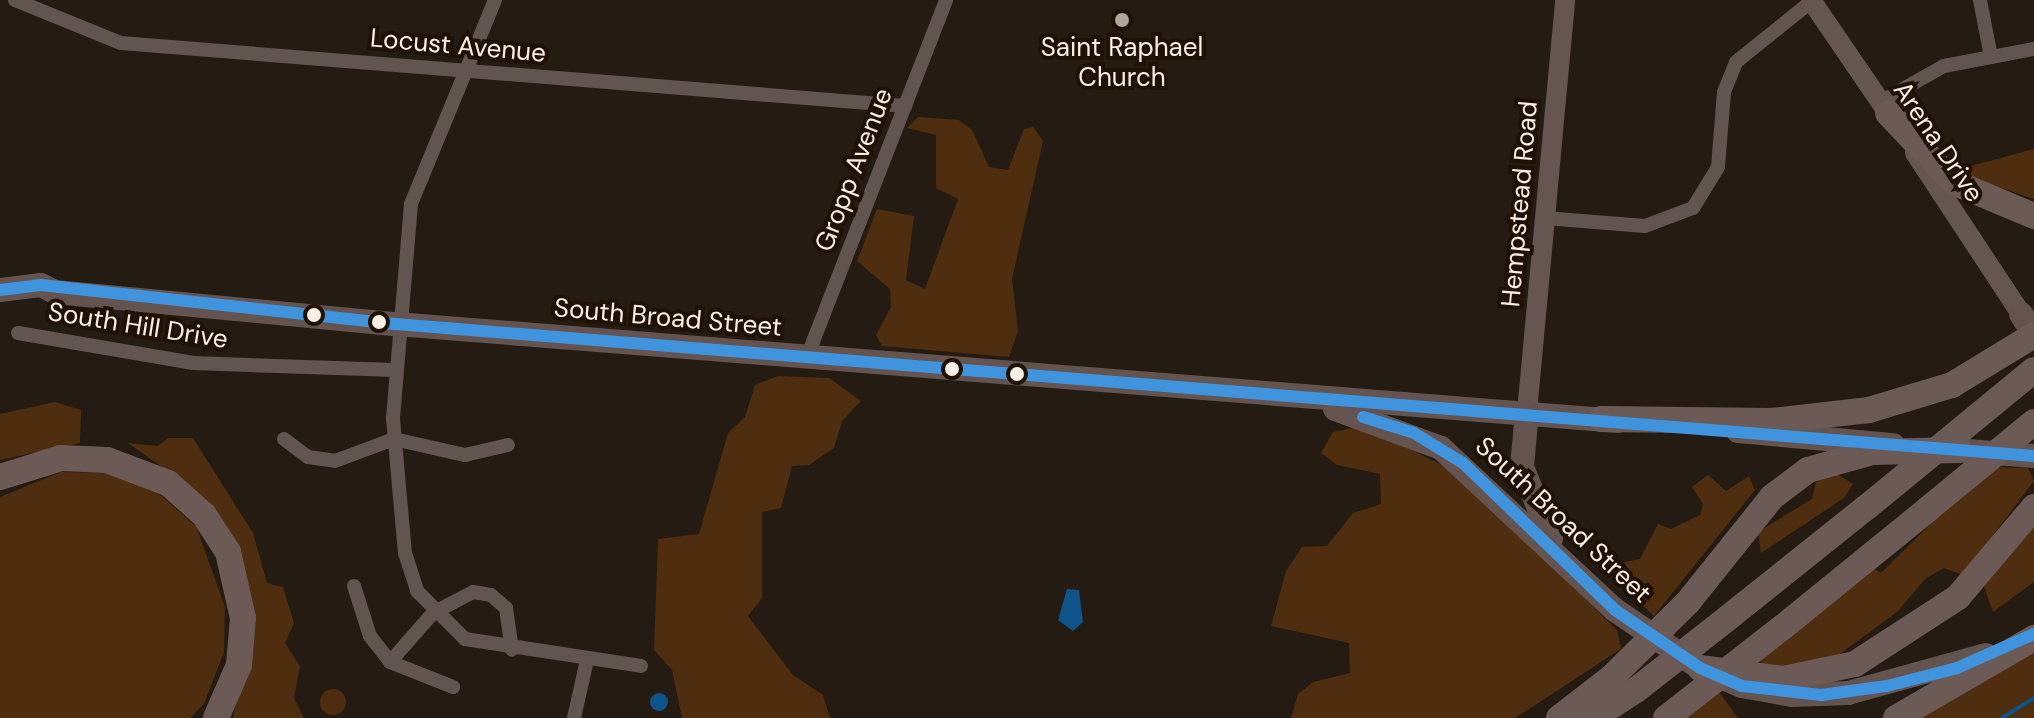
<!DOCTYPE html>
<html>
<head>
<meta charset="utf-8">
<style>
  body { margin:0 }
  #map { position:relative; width:2034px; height:718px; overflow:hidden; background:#241b13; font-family:"DM Sans",sans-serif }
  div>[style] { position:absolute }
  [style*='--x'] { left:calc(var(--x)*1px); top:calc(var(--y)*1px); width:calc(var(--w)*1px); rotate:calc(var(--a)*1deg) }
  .green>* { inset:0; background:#4e2e0f }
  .round { border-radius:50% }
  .water>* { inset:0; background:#0e5389 }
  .stream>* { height:4px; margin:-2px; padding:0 2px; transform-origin:2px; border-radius:2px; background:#0e5389 }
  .street>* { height:14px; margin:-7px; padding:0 7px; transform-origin:7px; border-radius:7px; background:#615451 }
  .secondary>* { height:20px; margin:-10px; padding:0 10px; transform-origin:10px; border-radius:10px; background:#655652 }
  .primary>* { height:24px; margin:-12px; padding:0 12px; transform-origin:12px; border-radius:12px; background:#64534e }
  .highway>* { height:26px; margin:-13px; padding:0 13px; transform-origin:13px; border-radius:13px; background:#6b5a55 }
  .highway-bridge>* { height:26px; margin:-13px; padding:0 13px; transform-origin:13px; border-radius:13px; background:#6b5a55 }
  .bus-1>* { height:12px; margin:-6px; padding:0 6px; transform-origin:6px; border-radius:6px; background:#4094de }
  .dots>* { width:22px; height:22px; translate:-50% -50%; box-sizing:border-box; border:4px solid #201105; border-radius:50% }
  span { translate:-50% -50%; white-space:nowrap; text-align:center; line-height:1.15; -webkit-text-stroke:8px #201105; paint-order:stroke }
  .street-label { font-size:26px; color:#faefe6 }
  .poi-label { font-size:26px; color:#faefe6 }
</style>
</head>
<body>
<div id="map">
  <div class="green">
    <i style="clip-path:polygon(918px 117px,959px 120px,972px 130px,989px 167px,1008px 170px,1024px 129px,1033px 127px,1043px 141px,1012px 279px,1018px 331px,1009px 357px,882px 346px,876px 335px,891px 307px,890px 289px,857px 261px,877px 209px,914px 216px,906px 280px,925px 289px,958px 199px,936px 188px,936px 135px,907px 128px)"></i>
    <i style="clip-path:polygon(2034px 149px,2034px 199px,1952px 171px)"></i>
    <i style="clip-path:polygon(778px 376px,829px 378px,861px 401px,842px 421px,834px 448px,809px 465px,792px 466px,781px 508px,762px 512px,762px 598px,748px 616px,793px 675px,823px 695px,830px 718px,682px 718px,672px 670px,654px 650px,658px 539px,699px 534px,728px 433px,745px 417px,755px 385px)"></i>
    <i style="clip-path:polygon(55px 402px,81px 410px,80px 443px,0 460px,0 414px)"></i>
    <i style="clip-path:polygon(1363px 426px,1454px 471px,1617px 630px,1621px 649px,1515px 718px,1291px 718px,1298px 694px,1313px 682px,1350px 673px,1349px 643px,1271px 626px,1286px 571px,1302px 547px,1327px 546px,1353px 513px,1381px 504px,1380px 474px,1337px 465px,1321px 453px,1333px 432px)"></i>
    <i style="clip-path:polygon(168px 438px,193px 438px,253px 533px,267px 583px,283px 587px,294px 623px,285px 643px,300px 666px,294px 698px,304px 718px,233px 718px,254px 617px,185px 483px,128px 443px,158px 446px)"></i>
    <i style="clip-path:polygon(1988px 467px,2028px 468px,2034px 481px,1963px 575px,1944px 568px,1925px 579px,1897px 612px,1837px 656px,1801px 670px,1758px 668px,1767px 649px,1873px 568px,1881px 573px)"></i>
    <i style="clip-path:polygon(1831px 470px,1853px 484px,1844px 498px,1761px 553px,1758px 532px,1812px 499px,1816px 482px)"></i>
    <i style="clip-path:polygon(61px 472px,106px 473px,157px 492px,196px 526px,225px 607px,224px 652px,204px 704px,190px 718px,0 718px,0 497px)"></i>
    <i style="clip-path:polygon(1708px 475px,1726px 491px,1749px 476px,1755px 490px,1654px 616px,1638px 601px,1624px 562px,1640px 559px,1658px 524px,1671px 529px,1700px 515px,1703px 504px,1692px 487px)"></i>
    <i style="clip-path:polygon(2034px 516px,2034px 582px,1993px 612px,1983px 584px)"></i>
    <i style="clip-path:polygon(2034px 647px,2034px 718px,1917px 718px)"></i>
    <i style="clip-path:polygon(1716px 688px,1738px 718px,1681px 718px)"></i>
    <i class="round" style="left:320px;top:689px;width:26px;height:26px"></i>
  </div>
  <div class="water">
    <i style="clip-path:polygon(1067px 589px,1079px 590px,1083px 622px,1073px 631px,1058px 620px)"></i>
    <i class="round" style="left:650px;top:693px;width:18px;height:18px"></i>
  </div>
  <div class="stream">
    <i style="--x:2002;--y:718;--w:38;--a:-32"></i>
  </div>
  <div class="street">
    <i style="--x:15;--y:0;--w:114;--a:22.1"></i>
    <i style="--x:121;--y:43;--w:787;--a:4.59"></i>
    <i style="--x:495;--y:0;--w:221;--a:112.4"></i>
    <i style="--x:411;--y:204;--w:216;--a:94.8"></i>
    <i style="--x:393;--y:419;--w:135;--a:84.9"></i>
    <i style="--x:405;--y:553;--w:40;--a:72"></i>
    <i style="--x:417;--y:591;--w:68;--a:45"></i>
    <i style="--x:465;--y:639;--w:178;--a:8.7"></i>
    <i style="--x:1980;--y:0;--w:58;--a:79.1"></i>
    <i style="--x:1880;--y:102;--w:73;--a:-29.4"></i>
    <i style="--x:1944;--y:66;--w:92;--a:-10.7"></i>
    <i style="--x:1545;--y:218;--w:100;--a:4.6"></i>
    <i style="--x:1645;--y:226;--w:51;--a:-20.6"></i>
    <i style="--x:1693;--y:208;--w:48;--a:-58.6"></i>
    <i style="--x:1718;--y:167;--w:75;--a:-85.4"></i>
    <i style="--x:1724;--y:92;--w:32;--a:-68"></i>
    <i style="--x:1736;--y:62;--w:97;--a:-38.8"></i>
    <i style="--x:18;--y:333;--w:178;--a:9.7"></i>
    <i style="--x:193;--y:363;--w:202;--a:2"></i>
    <i style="--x:807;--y:357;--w:383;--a:-68.7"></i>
    <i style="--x:284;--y:439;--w:30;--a:37"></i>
    <i style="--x:308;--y:457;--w:27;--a:8"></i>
    <i style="--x:335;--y:461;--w:63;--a:-20.4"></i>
    <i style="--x:394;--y:439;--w:73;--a:12.7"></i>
    <i style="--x:465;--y:455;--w:44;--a:-13.1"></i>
    <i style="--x:354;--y:586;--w:52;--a:72.3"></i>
    <i style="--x:370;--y:636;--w:33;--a:52"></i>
    <i style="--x:390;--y:662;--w:68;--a:21.6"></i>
    <i style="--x:390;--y:662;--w:65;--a:-48.7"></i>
    <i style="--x:433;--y:613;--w:45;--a:-27.7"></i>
    <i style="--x:473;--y:592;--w:18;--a:9"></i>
    <i style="--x:491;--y:595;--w:20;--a:41"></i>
    <i style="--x:506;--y:608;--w:42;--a:81.9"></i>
    <i style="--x:574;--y:718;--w:59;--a:-77.4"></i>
  </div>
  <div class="secondary">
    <i style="--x:1811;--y:0;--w:149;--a:55.7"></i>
    <i style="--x:1915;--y:153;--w:193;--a:56.6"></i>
    <i style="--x:1527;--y:412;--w:414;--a:-84.7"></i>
  </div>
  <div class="primary">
    <i style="--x:0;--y:290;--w:41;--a:-7"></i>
    <i style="--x:41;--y:285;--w:16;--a:27"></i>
    <i style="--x:55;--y:292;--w:342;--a:5.4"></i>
    <i style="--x:396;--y:324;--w:1226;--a:4.54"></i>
    <i style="--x:2021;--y:314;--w:24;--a:57"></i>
    <i style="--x:1335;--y:409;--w:113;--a:20.2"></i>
    <i style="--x:1441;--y:448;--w:238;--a:43"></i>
    <i style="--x:1615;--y:610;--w:103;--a:34.3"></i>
    <i style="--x:1700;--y:668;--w:46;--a:23.2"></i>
    <i style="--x:1742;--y:686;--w:51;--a:10.2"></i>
    <i style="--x:1792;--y:695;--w:56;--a:-2"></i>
    <i style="--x:1848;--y:693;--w:143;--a:-15.4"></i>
    <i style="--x:1527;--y:412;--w:55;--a:95.2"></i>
    <i style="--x:1522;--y:467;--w:77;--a:67.8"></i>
    <i style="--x:1738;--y:431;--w:156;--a:5.2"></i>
    <i style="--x:1941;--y:449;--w:93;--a:4.3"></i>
  </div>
  <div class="highway">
    <i style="--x:1888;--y:113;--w:95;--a:46.7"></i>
    <i style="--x:1953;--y:182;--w:88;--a:22.8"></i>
    <i style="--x:1601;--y:419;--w:170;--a:0.7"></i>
    <i style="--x:1771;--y:421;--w:99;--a:-6.4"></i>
    <i style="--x:1869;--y:410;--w:87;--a:-16.8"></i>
    <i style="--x:1952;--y:385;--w:96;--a:-31.4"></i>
    <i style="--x:0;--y:477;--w:64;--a:-17.3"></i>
    <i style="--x:61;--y:458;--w:46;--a:2.5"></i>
    <i style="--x:107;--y:460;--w:65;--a:20.7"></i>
    <i style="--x:168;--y:483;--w:48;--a:41.6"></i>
    <i style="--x:204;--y:515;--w:44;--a:57"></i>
    <i style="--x:228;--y:552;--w:68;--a:77.2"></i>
    <i style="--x:243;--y:618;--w:47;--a:94.9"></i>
    <i style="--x:239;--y:665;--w:58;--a:113.5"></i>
    <i style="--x:1688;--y:602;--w:134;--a:-51.3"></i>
    <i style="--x:1772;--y:497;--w:45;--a:-36.9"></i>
    <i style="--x:1808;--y:470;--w:66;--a:-15.7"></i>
    <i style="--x:1872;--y:452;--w:87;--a:-1.3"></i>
    <i style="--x:1729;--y:617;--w:176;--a:-38.6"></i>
    <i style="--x:1783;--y:627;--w:187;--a:-39.1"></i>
    <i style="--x:1700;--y:668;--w:84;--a:7.5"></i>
    <i style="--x:1783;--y:679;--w:74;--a:-11.8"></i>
    <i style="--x:1855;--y:664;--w:123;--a:-33"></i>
    <i style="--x:1958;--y:597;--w:118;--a:-49.8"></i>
    <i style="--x:1559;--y:718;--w:67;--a:-37.7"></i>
    <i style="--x:1593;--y:718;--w:51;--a:-33.1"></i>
    <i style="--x:1896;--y:718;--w:160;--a:-30.1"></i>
  </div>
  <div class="highway-bridge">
    <i style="--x:1867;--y:507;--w:216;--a:-39.4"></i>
    <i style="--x:1928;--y:509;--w:137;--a:-39.4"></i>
    <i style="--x:1612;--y:677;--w:107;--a:-44.6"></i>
    <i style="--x:1636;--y:690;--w:118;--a:-38.1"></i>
    <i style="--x:1666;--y:718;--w:148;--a:-37.9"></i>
  </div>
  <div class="bus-1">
    <i style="--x:0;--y:290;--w:41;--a:-7"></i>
    <i style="--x:41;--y:285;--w:357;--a:6.3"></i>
    <i style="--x:396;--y:324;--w:1643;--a:4.61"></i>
    <i style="--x:1363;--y:417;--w:53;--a:17.4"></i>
    <i style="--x:1414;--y:433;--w:57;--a:31.5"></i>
    <i style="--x:1463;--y:463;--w:211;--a:44"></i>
    <i style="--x:1615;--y:610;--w:103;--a:34.3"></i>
    <i style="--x:1700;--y:668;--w:46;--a:23.2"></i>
    <i style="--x:1742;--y:686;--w:80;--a:6.5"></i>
    <i style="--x:1821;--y:695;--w:67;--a:-7.8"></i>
    <i style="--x:1887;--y:686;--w:72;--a:-14.4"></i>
    <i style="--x:1957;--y:668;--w:84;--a:-23.8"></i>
  </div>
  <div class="dots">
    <i style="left:1122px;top:20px;background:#afa59c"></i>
    <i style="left:314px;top:315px;background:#faefe6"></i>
    <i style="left:379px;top:322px;background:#faefe6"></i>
    <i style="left:952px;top:369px;background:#faefe6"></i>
    <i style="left:1017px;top:374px;background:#faefe6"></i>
  </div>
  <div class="street-label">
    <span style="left:458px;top:46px;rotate:5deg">Locust Avenue</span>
    <span style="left:1938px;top:142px;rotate:56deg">Arena Drive</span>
    <span style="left:854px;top:170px;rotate:-69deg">Gropp Avenue</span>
    <span style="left:1520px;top:204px;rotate:-85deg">Hempstead Road</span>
    <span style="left:668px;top:318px;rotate:5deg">South Broad Street</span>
    <span style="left:138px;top:326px;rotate:9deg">South Hill Drive</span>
    <span style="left:1563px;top:520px;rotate:43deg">South Broad Street</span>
  </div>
  <div class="poi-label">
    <span style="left:1122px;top:63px">Saint Raphael<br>Church</span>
  </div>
</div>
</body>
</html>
